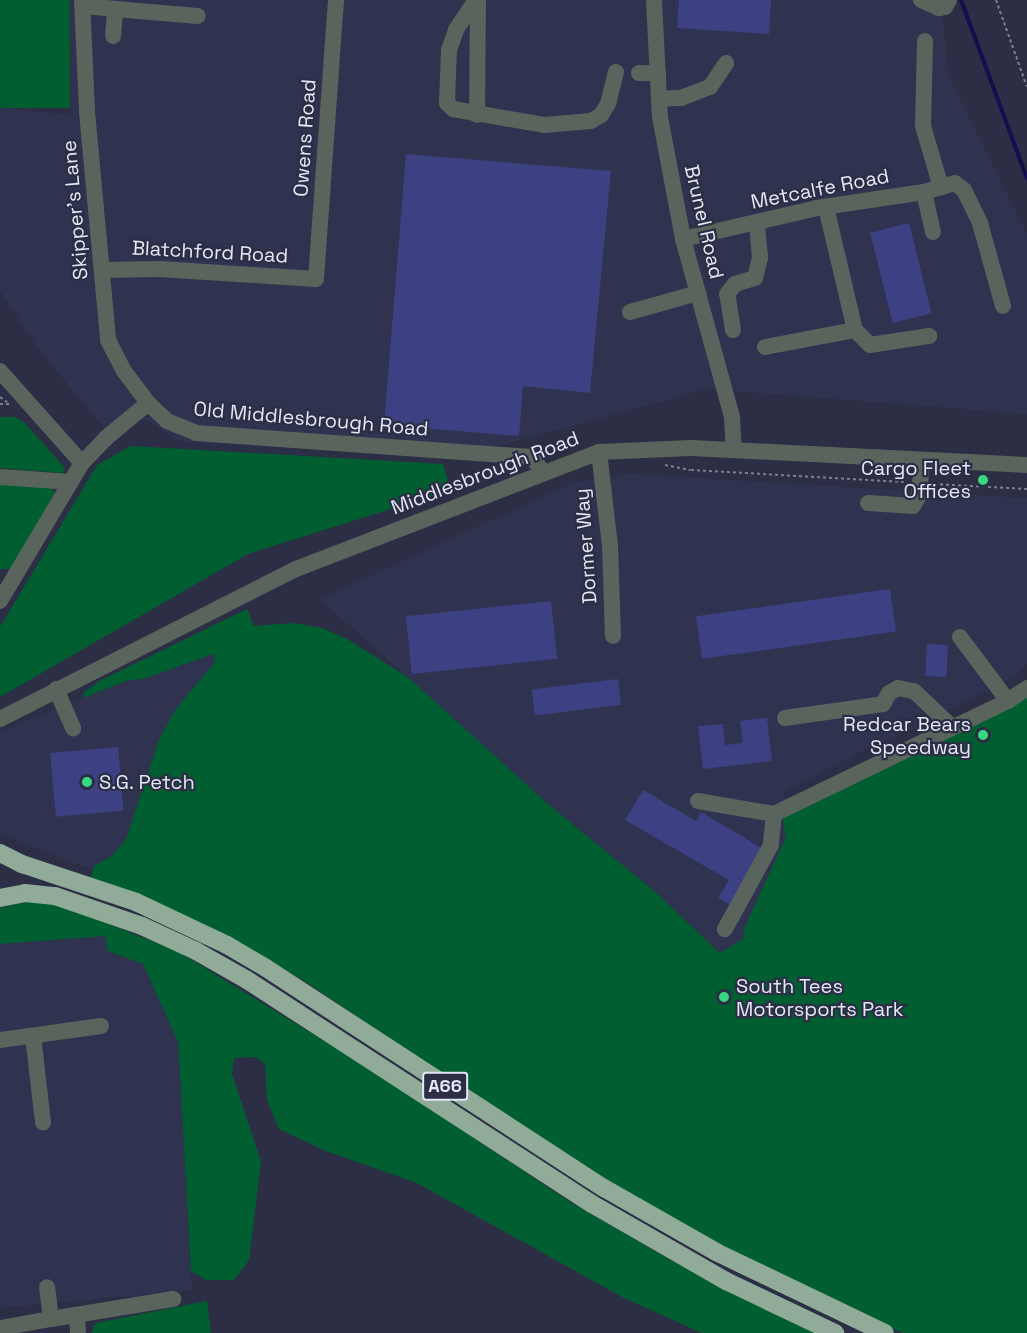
<!DOCTYPE html>
<html>
<head>
<meta charset="utf-8">
<style>
  body { margin:0 }
  #map { position:relative; width:1027px; height:1333px; overflow:hidden; background:#2b2e44; font-family:"Space Grotesk",sans-serif }
  div>[style] { position:absolute }
  [style*='--x'] { left:calc(var(--x)*1px); top:calc(var(--y)*1px); width:calc(var(--w)*1px); rotate:calc(var(--a)*1deg) }
  .built>* { inset:0; background:#2f3350 }
  .green>* { inset:0; background:#005e31; transform-origin:0 0 }
  .stream>* { height:4px; margin:-2px; padding:0 2px; transform-origin:2px; border-radius:2px; background:#150e4e }
  .building>* { inset:0; background:#3d4184; transform-origin:0 0 }
  .path>* { height:2px; margin-top:-1px; transform-origin:0; background:repeating-linear-gradient(90deg,#7c7f92 0 3px,transparent 0 6px) }
  .minor>* { height:16px; margin:-8px; padding:0 8px; transform-origin:8px; border-radius:8px; background:#59645c }
  .highway>* { height:18px; margin:-9px; padding:0 9px; transform-origin:9px; border-radius:9px; background:#90ab98 }
  .dots>* { width:16px; height:16px; translate:-50% -50%; box-sizing:border-box; border:3px solid #2b2e44; border-radius:50% }
  span { translate:-50% -50%; white-space:nowrap; text-align:center; line-height:1.15; -webkit-text-stroke:4.5px #2b2e44; paint-order:stroke }
  .shield-label span { padding:2px 4px; background:#2b2e44; border:2px solid; border-radius:4px; -webkit-text-stroke-width:0 }
  .shield-label { font-size:18px; color:#e4e7f6; font-weight:700 }
  .street-label { font-size:20px; color:#e4e7f6 }
  .poi-label { font-size:20px; color:#e4e7f6 }
  .right { translate:-100% -50%; text-align:right }
  .left { translate:0 -50%; text-align:left }
</style>
</head>
<body>
<div id="map">
  <div class="built">
    <i style="clip-path:polygon(70px 0,941px 0,948px 75px,1027px 234px,1027px 414px,707px 389px,462px 456px,184px 442px,170px 436px,149px 421px,140px 420px,113px 439px,37px 347px,0 291px,0 108px,71px 115px)"></i>
    <i style="clip-path:polygon(630px 474px,1027px 498px,1027px 663px,1015px 677px,954px 707px,928px 724px,882px 741px,783px 792px,796px 817px,749px 946px,725px 957px,653px 890px,548px 804px,320px 599px,575px 482px)"></i>
    <i style="clip-path:polygon(213px 654px,215px 662px,176px 709px,159px 740px,126px 839px,112px 856px,94px 866px,84px 867px,0 834px,0 731px,129px 680px,143px 679px)"></i>
    <i style="clip-path:polygon(105px 936px,108px 951px,143px 964px,178px 1042px,192px 1290px,0 1308px,0 944px)"></i>
  </div>
  <div class="green">
    <i style="left:0;top:0;width:70px;height:108px"></i>
    <i style="clip-path:polygon(0 417px,15px 417px,24px 422px,65px 468px,63px 473px,0 468px)"></i>
    <i style="clip-path:polygon(131px 446px,443px 464px,451px 490px,248px 554px,0 697px,0 627px,97px 465px)"></i>
    <i style="clip-path:polygon(0 484px,46px 487px,52px 489px,56px 495px,10px 569px,0 569px)"></i>
    <i style="clip-path:polygon(247px 609px,254px 626px,293px 623px,322px 628px,347px 639px,409px 678px,548px 804px,653px 890px,720px 953px,743px 939px,744px 929px,786px 837px,783px 820px,786px 812px,1027px 686px,1027px 1333px,903px 1333px,807px 1290px,650px 1207px,411px 1053px,306px 982px,222px 935px,145px 897px,91px 878px,94px 866px,112px 856px,126px 839px,159px 740px,175px 710px,215px 662px,213px 654px,143px 679px,129px 680px,83px 698px,84px 692px,101px 680px)"></i>
    <i style="clip-path:polygon(26px 902px,58px 904px,179px 952px,365px 1066px,567px 1200px,672px 1261px,815px 1333px,702px 1333px,624px 1298px,417px 1183px,323px 1150px,279px 1129px,267px 1100px,265px 1064px,256px 1057px,234px 1058px,232px 1074px,261px 1162px,249px 1260px,234px 1280px,206px 1280px,191px 1271px,178px 1042px,143px 964px,108px 951px,105px 936px,0 944px,0 908px)"></i>
    <i style="clip-path:polygon(207px 1301px,211px 1333px,91px 1333px,96px 1323px)"></i>
  </div>
  <div class="stream">
    <i style="--x:961;--y:0;--w:190;--a:69.7"></i>
  </div>
  <div class="building">
    <i style="clip-path:polygon(679px 0,771px 0,769px 34px,677px 28px)"></i>
    <i style="clip-path:polygon(406px 154px,611px 171px,590px 393px,523px 386px,519px 436px,384px 425px)"></i>
    <i style="left:909px;top:223px;width:93px;height:40px;rotate:76deg"></i>
    <i style="left:890px;top:589px;width:43px;height:196px;rotate:82deg"></i>
    <i style="left:551px;top:601px;width:58px;height:146px;rotate:84deg"></i>
    <i style="left:927px;top:644px;width:21px;height:32px;rotate:3deg"></i>
    <i style="left:618px;top:679px;width:26px;height:87px;rotate:83deg"></i>
    <i style="clip-path:polygon(767px 718px,772px 761px,703px 769px,698px 726px,723px 724px,725px 745px,743px 743px,740px 721px)"></i>
    <i style="left:118px;top:747px;width:64px;height:68px;rotate:85deg"></i>
    <i style="clip-path:polygon(643px 790px,696px 821px,701px 812px,765px 850px,732px 906px,718px 898px,729px 880px,625px 820px)"></i>
  </div>
  <div class="path">
    <i style="--x:996;--y:0;--w:92;--a:70.4"></i>
    <i style="--x:0;--y:397;--w:9;--a:36"></i>
    <i style="--x:0;--y:404;--w:9;--a:0"></i>
    <i style="--x:665;--y:465;--w:26;--a:11"></i>
    <i style="--x:691;--y:470;--w:213;--a:3.2"></i>
    <i style="--x:934;--y:484;--w:93;--a:3.1"></i>
  </div>
  <div class="minor">
    <i style="--x:82;--y:0;--w:112;--a:87.4"></i>
    <i style="--x:87;--y:112;--w:229;--a:84.7"></i>
    <i style="--x:108;--y:340;--w:35;--a:63"></i>
    <i style="--x:124;--y:371;--w:40;--a:53"></i>
    <i style="--x:476;--y:0;--w:36;--a:124"></i>
    <i style="--x:456;--y:30;--w:21;--a:109"></i>
    <i style="--x:449;--y:50;--w:53;--a:92.2"></i>
    <i style="--x:447;--y:103;--w:8;--a:45"></i>
    <i style="--x:453;--y:109;--w:92;--a:10"></i>
    <i style="--x:544;--y:125;--w:47;--a:-4.9"></i>
    <i style="--x:591;--y:121;--w:12;--a:-31"></i>
    <i style="--x:601;--y:115;--w:13;--a:-58"></i>
    <i style="--x:608;--y:104;--w:33;--a:-76"></i>
    <i style="--x:654;--y:0;--w:117;--a:87.1"></i>
    <i style="--x:660;--y:117;--w:124;--a:79.3"></i>
    <i style="--x:683;--y:239;--w:185;--a:74.6"></i>
    <i style="--x:732;--y:417;--w:33;--a:87"></i>
    <i style="--x:921;--y:0;--w:20;--a:24"></i>
    <i style="--x:939;--y:8;--w:6;--a:-9"></i>
    <i style="--x:945;--y:7;--w:8;--a:-60"></i>
    <i style="--x:83;--y:6;--w:32;--a:5"></i>
    <i style="--x:115;--y:9;--w:27;--a:94"></i>
    <i style="--x:115;--y:9;--w:83;--a:4.8"></i>
    <i style="--x:925;--y:41;--w:85;--a:91.3"></i>
    <i style="--x:923;--y:126;--w:64;--a:73.6"></i>
    <i style="--x:639;--y:73;--w:19;--a:0"></i>
    <i style="--x:659;--y:99;--w:22;--a:-3"></i>
    <i style="--x:681;--y:98;--w:31;--a:-21"></i>
    <i style="--x:710;--y:87;--w:29;--a:-56"></i>
    <i style="--x:477;--y:115;--w:115;--a:-89.5"></i>
    <i style="--x:924;--y:192;--w:32;--a:-16"></i>
    <i style="--x:955;--y:183;--w:11;--a:38"></i>
    <i style="--x:964;--y:190;--w:37;--a:64"></i>
    <i style="--x:980;--y:223;--w:86;--a:74.5"></i>
    <i style="--x:683;--y:239;--w:138;--a:-13"></i>
    <i style="--x:817;--y:208;--w:108;--a:-8.5"></i>
    <i style="--x:924;--y:192;--w:41;--a:77.3"></i>
    <i style="--x:102;--y:270;--w:58;--a:-1"></i>
    <i style="--x:160;--y:269;--w:156;--a:3.7"></i>
    <i style="--x:316;--y:279;--w:280;--a:-85.9"></i>
    <i style="--x:630;--y:312;--w:71;--a:-15.6"></i>
    <i style="--x:733;--y:330;--w:36;--a:-99"></i>
    <i style="--x:727;--y:294;--w:13;--a:-51"></i>
    <i style="--x:735;--y:284;--w:21;--a:-17"></i>
    <i style="--x:755;--y:278;--w:21;--a:-76"></i>
    <i style="--x:760;--y:258;--w:36;--a:-95"></i>
    <i style="--x:855;--y:330;--w:21;--a:45"></i>
    <i style="--x:870;--y:345;--w:60;--a:-8.7"></i>
    <i style="--x:765;--y:347;--w:92;--a:-10.7"></i>
    <i style="--x:855;--y:330;--w:126;--a:-103.3"></i>
    <i style="--x:0;--y:371;--w:123;--a:48.3"></i>
    <i style="--x:599;--y:452;--w:95;--a:83.3"></i>
    <i style="--x:610;--y:546;--w:90;--a:88.1"></i>
    <i style="--x:0;--y:477;--w:71;--a:4"></i>
    <i style="--x:868;--y:503;--w:45;--a:3.8"></i>
    <i style="--x:913;--y:506;--w:12;--a:-59"></i>
    <i style="--x:919;--y:496;--w:36;--a:-85"></i>
    <i style="--x:0;--y:601;--w:161;--a:-59.3"></i>
    <i style="--x:82;--y:463;--w:35;--a:-46"></i>
    <i style="--x:106;--y:438;--w:55;--a:-39.8"></i>
    <i style="--x:148;--y:403;--w:26;--a:43"></i>
    <i style="--x:167;--y:421;--w:31;--a:22"></i>
    <i style="--x:196;--y:433;--w:337;--a:4.1"></i>
    <i style="--x:532;--y:457;--w:19;--a:54"></i>
    <i style="--x:960;--y:637;--w:80;--a:53.1"></i>
    <i style="--x:56;--y:689;--w:43;--a:66.4"></i>
    <i style="--x:785;--y:718;--w:99;--a:-8.1"></i>
    <i style="--x:883;--y:704;--w:13;--a:-61"></i>
    <i style="--x:889;--y:693;--w:10;--a:-29"></i>
    <i style="--x:898;--y:688;--w:16;--a:11"></i>
    <i style="--x:914;--y:691;--w:52;--a:43.5"></i>
    <i style="--x:0;--y:719;--w:332;--a:-26.9"></i>
    <i style="--x:296;--y:569;--w:325;--a:-21.1"></i>
    <i style="--x:599;--y:452;--w:92;--a:-2.5"></i>
    <i style="--x:691;--y:448;--w:336;--a:2.9"></i>
    <i style="--x:698;--y:801;--w:77;--a:9.7"></i>
    <i style="--x:774;--y:814;--w:31;--a:96"></i>
    <i style="--x:771;--y:845;--w:96;--a:118.7"></i>
    <i style="--x:774;--y:814;--w:260;--a:-25.8"></i>
    <i style="--x:1008;--y:701;--w:23;--a:-34"></i>
    <i style="--x:33;--y:1036;--w:87;--a:83.4"></i>
    <i style="--x:0;--y:1040;--w:102;--a:-7.9"></i>
    <i style="--x:77;--y:1315;--w:18;--a:87"></i>
    <i style="--x:51;--y:1319;--w:124;--a:-9.3"></i>
    <i style="--x:0;--y:1328;--w:52;--a:-10"></i>
    <i style="--x:51;--y:1319;--w:32;--a:-97"></i>
  </div>
  <div class="highway">
    <i style="--x:0;--y:853;--w:25;--a:27"></i>
    <i style="--x:22;--y:864;--w:120;--a:18.4"></i>
    <i style="--x:136;--y:902;--w:101;--a:25.3"></i>
    <i style="--x:227;--y:945;--w:45;--a:30.5"></i>
    <i style="--x:266;--y:968;--w:403;--a:33.1"></i>
    <i style="--x:604;--y:1188;--w:129;--a:29.7"></i>
    <i style="--x:716;--y:1252;--w:187;--a:25.6"></i>
    <i style="--x:0;--y:898;--w:25;--a:-11"></i>
    <i style="--x:25;--y:893;--w:30;--a:6"></i>
    <i style="--x:55;--y:896;--w:92;--a:19"></i>
    <i style="--x:142;--y:926;--w:60;--a:24.8"></i>
    <i style="--x:196;--y:951;--w:59;--a:29.6"></i>
    <i style="--x:247;--y:980;--w:411;--a:33"></i>
    <i style="--x:592;--y:1204;--w:155;--a:29.9"></i>
    <i style="--x:726;--y:1281;--w:121;--a:25.5"></i>
  </div>
  <div class="dots">
    <i style="left:983px;top:480px;background:#38d880"></i>
    <i style="left:983px;top:735px;background:#38d880"></i>
    <i style="left:87px;top:782px;background:#38d880"></i>
    <i style="left:724px;top:997px;background:#38d880"></i>
  </div>
  <div class="shield-label">
    <span style="left:445px;top:1086px">A66</span>
  </div>
  <div class="street-label">
    <span style="left:305px;top:138px;rotate:-86deg">Owens Road</span>
    <span style="left:820px;top:189px;rotate:-11deg">Metcalfe Road</span>
    <span style="left:75px;top:210px;rotate:-95deg">Skipper's Lane</span>
    <span style="left:704px;top:222px;rotate:77deg">Brunel Road</span>
    <span style="left:210px;top:252px;rotate:3deg">Blatchford Road</span>
    <span style="left:311px;top:419px;rotate:5deg">Old Middlesbrough Road</span>
    <span style="left:485px;top:473px;rotate:-21deg">Middlesbrough Road</span>
    <span style="left:586px;top:546px;rotate:-94deg">Dormer Way</span>
  </div>
  <div class="poi-label">
    <span class="right" style="left:971px;top:480px">Cargo Fleet<br>Offices</span>
    <span class="right" style="left:971px;top:736px">Redcar Bears<br>Speedway</span>
    <span class="left" style="left:99px;top:782px">S.G. Petch</span>
    <span class="left" style="left:736px;top:998px">South Tees<br>Motorsports Park</span>
  </div>
</div>
</body>
</html>
